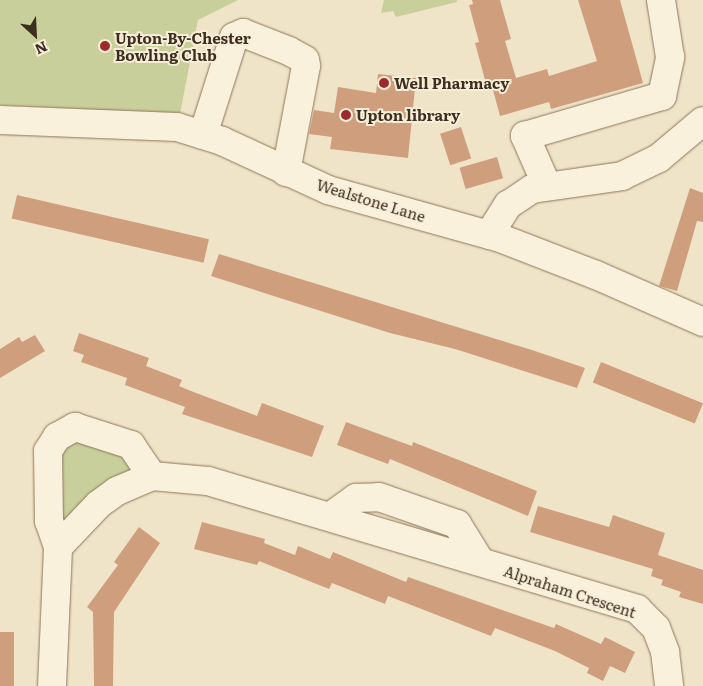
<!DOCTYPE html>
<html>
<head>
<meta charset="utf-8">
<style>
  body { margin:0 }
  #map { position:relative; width:703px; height:686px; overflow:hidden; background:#f0e4c8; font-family:Literata,serif }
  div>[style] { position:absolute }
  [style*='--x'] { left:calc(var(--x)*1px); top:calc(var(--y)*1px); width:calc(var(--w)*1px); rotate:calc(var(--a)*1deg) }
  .green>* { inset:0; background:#c9cf9b }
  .building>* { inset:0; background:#cf9f7d; transform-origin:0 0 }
  .roads { filter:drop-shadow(0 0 1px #8d765c) drop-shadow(0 0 1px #8d765c) }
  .minor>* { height:28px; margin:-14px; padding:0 14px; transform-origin:14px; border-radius:14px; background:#faf1dc }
  .dots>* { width:14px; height:14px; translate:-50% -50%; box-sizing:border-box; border:2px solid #f7eed8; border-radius:50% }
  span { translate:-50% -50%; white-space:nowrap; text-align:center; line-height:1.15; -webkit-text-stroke:4px #f7eed8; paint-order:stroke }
  .poi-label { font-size:15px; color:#3d2e20; font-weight:700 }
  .left { translate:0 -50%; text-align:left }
  .street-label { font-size:15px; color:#3d2e20 }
  .north { position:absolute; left:10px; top:10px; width:50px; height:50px; -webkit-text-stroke:4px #f7eed8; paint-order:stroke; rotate:155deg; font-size:14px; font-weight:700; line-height:20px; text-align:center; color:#3d2e20 }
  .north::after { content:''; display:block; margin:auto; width:18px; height:22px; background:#3d2e20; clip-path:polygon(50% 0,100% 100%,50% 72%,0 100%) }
</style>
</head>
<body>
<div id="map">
  <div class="green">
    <i style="clip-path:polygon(0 0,238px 0,198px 20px,180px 114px,0 105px)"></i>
    <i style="clip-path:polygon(384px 0,457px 0,457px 2px,396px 17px,393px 11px,381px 13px)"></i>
    <i style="clip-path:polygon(81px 438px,96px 439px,137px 467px,64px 524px,57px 518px,55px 463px,63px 448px)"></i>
  </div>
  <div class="building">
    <i style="clip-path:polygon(472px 0,500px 0,511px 39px,505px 41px,516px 78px,547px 69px,549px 76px,597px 61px,578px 0,620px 0,643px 83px,551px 109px,549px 102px,500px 116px,493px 90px,488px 91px,475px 43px,479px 42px,469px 5px,473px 4px)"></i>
    <i style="clip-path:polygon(378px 74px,416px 78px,408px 158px,330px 149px,332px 137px,309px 134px,314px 110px,334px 113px,338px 87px,376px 93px)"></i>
    <i style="left:461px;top:127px;width:33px;height:22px;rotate:72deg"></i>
    <i style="left:497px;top:157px;width:22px;height:39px;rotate:74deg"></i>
    <i style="clip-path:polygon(690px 188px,703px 193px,703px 222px,697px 221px,677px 291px,659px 286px)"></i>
    <i style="left:17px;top:195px;width:197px;height:24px;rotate:13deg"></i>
    <i style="clip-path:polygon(219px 254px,532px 350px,585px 368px,577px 388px,455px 349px,390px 333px,211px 276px)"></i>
    <i style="clip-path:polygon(79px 333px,149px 358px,146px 366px,182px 380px,179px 386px,191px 391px,257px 416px,262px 403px,324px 426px,312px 457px,182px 414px,185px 407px,125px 385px,127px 378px,81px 362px,84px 355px,73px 351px)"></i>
    <i style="clip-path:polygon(35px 335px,45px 351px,0 378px,0 349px,19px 337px,22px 342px)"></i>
    <i style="left:601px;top:362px;width:110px;height:22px;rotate:22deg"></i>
    <i style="clip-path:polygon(346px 422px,412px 446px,413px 442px,537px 491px,528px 516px,390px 459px,388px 464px,337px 445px)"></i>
    <i style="clip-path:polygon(538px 506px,609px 527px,613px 515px,665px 533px,658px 555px,703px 570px,703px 604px,679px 597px,681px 592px,661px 585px,663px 580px,651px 576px,653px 569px,530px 532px)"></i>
    <i style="clip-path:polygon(202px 522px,265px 539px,264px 543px,295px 555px,298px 546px,330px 559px,333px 552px,406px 582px,408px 577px,554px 628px,556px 624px,601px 644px,605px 637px,635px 652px,625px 673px,610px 666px,603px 681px,587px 673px,589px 668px,555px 651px,495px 628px,491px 636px,388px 596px,385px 604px,332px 583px,329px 589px,259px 561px,257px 565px,194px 549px)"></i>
    <i style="clip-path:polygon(139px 527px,160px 543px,114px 612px,113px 686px,94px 686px,93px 612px,87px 607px,118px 565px,114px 562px)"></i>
    <i style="left:0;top:632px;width:14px;height:54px"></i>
  </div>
  <div class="roads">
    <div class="minor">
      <i style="--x:0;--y:120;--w:177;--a:2.3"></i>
      <i style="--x:177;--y:127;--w:47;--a:17.3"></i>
      <i style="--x:222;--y:141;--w:117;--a:24.8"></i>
      <i style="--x:328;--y:190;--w:179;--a:15.6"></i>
      <i style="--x:500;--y:238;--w:103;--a:21.1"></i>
      <i style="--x:596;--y:275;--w:117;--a:23.7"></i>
      <i style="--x:203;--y:135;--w:103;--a:-72.4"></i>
      <i style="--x:234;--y:37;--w:10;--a:-24"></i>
      <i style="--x:243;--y:33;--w:49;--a:21.4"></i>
      <i style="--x:289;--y:51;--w:18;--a:29"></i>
      <i style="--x:305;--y:60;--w:6;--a:81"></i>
      <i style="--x:306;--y:66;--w:108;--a:100.7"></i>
      <i style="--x:547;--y:186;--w:55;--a:-113.7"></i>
      <i style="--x:525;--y:136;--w:143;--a:-16.3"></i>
      <i style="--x:662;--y:96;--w:40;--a:-78"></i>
      <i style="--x:670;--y:57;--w:58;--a:-99"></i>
      <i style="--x:489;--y:235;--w:36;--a:-58"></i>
      <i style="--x:508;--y:205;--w:29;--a:-34"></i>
      <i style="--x:532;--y:189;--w:91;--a:-8.2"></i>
      <i style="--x:622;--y:176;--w:41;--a:-25.9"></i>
      <i style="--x:659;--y:158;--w:57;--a:-40.1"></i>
      <i style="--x:331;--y:516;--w:31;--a:-36"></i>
      <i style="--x:356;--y:498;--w:23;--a:-2"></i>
      <i style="--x:379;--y:497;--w:83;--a:19.1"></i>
      <i style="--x:457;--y:524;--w:44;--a:58.1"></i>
      <i style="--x:58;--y:547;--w:59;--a:-46.4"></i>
      <i style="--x:99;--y:504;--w:22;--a:-36"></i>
      <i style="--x:117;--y:491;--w:38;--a:-23"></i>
      <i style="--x:52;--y:686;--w:139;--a:-87.5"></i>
      <i style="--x:58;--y:547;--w:28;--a:-109"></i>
      <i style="--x:49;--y:521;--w:70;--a:-90.8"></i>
      <i style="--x:48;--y:451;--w:17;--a:-57"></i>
      <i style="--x:57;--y:437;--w:21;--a:-29"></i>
      <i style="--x:75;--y:427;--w:59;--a:17.8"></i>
      <i style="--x:131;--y:445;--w:37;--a:56"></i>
      <i style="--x:152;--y:476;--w:56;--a:5.1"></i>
      <i style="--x:208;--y:481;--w:448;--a:16.6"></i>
      <i style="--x:637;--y:609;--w:27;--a:45"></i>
      <i style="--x:656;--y:628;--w:26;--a:69"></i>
      <i style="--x:665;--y:652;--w:34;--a:83"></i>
    </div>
  </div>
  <div class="dots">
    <i style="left:105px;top:46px;background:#9e2a2b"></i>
    <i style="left:384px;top:83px;background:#9e2a2b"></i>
    <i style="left:346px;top:115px;background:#9e2a2b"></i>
  </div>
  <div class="poi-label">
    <span class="left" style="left:115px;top:46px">Upton-By-Chester<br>Bowling Club</span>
    <span class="left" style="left:394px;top:83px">Well Pharmacy</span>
    <span class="left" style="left:356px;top:115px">Upton library</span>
  </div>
  <div class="street-label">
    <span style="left:371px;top:200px;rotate:17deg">Wealstone Lane</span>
    <span style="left:570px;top:591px;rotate:18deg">Alpraham Crescent</span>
  </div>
  <div class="north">N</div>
</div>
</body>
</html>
